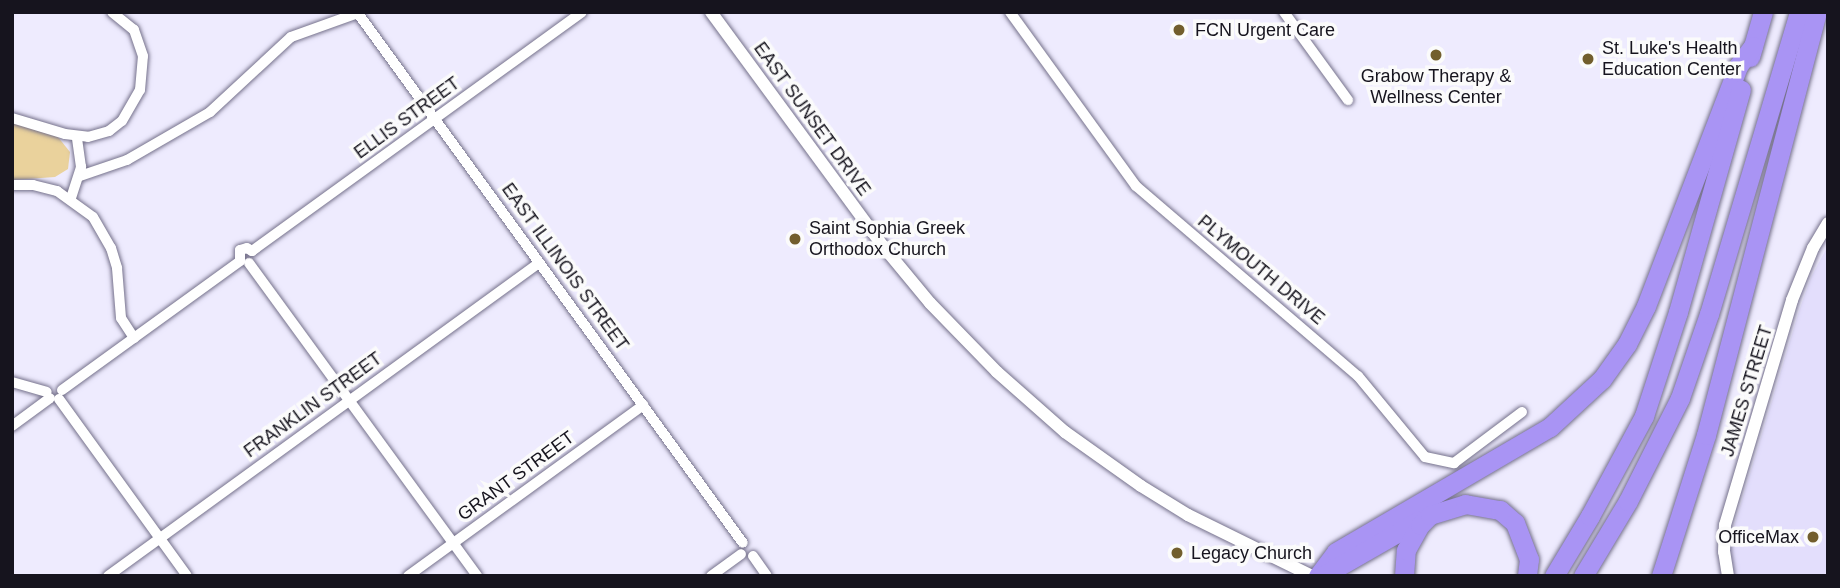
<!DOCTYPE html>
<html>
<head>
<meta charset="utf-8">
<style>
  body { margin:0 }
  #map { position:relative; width:1840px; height:588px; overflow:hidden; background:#eeebfe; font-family:Arial,sans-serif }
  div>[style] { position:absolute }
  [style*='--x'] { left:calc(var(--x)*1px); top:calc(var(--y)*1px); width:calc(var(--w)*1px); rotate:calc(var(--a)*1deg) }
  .built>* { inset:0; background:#e3defc }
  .green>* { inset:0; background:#ead29c }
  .roads { filter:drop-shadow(0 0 2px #75718b) drop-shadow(0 0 2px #75718b) }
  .minor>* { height:10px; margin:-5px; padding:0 5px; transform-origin:5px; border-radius:5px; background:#fff }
  .tertiary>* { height:12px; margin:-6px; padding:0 6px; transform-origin:6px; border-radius:6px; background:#fff }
  .motorway>* { height:19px; margin:-9.5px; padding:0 9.5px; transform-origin:9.5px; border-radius:9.5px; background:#a994f4 }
  .dots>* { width:19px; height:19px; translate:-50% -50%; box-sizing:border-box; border:4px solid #fbfbfb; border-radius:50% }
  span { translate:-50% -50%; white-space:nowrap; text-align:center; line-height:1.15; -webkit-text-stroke:7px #fbfbfb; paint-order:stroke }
  .poi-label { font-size:18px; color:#16141e }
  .left { translate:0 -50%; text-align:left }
  .right { translate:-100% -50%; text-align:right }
  .street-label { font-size:18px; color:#16141e }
  .frame { position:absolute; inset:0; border:14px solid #16141e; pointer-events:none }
</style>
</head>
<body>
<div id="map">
  <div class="built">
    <i style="clip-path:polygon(1828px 246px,1828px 576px,1719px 576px,1799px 311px,1811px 277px)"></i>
  </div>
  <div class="green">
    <i style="clip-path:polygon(12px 122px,58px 137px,70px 152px,68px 169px,55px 177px,12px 180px)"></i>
  </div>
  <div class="roads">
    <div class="minor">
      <i style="--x:357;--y:12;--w:656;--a:53.99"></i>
      <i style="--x:1010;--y:12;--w:215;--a:54.1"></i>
      <i style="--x:1136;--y:186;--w:292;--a:40.6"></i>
      <i style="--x:1358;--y:376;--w:105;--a:50.4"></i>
      <i style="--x:1425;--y:457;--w:30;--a:12"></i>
      <i style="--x:1454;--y:463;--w:85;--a:-36.9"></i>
      <i style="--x:1284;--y:12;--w:109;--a:54"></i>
      <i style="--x:12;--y:118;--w:55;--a:16.8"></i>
      <i style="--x:65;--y:134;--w:23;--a:7"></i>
      <i style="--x:88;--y:137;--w:22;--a:-16"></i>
      <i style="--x:109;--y:131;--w:16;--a:-38"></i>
      <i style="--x:122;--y:121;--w:36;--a:-60"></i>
      <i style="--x:140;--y:90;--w:34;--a:-85"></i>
      <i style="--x:143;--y:56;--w:28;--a:-109"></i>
      <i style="--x:134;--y:30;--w:28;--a:-141"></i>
      <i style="--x:80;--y:176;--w:50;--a:-18.8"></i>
      <i style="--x:127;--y:160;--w:96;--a:-30"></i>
      <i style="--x:210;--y:112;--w:110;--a:-42.8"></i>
      <i style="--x:291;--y:37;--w:71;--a:-19.7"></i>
      <i style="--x:12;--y:185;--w:21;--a:0"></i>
      <i style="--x:33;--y:185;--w:25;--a:14"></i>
      <i style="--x:57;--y:191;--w:44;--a:35.8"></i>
      <i style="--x:93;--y:217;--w:36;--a:60"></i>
      <i style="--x:111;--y:248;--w:21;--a:73"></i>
      <i style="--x:117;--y:268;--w:50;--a:85.4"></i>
      <i style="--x:121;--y:318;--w:24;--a:57"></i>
      <i style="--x:71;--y:198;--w:33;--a:-72"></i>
      <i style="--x:81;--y:167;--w:30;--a:-98"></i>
      <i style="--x:252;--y:251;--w:407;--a:-35.9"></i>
      <i style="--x:240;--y:261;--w:11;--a:-90"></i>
      <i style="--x:240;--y:250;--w:7;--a:-16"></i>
      <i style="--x:247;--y:248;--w:6;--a:31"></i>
      <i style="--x:249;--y:263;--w:387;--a:53.9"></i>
      <i style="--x:12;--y:382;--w:36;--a:16"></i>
      <i style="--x:62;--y:390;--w:220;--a:-35.9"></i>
      <i style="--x:59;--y:399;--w:218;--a:54.1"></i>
      <i style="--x:12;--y:426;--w:47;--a:-36.4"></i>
      <i style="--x:753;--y:556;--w:24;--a:55"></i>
      <i style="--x:108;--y:576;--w:533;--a:-35.99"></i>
      <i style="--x:408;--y:576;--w:291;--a:-36"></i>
      <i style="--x:711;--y:576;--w:37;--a:-36"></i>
    </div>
    <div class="tertiary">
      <i style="--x:711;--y:12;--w:289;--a:53.7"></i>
      <i style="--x:882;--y:245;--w:75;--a:50.4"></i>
      <i style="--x:930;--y:303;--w:96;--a:45.8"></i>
      <i style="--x:997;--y:372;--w:91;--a:41.4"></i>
      <i style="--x:1065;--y:432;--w:93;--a:35.4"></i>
      <i style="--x:1141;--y:486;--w:55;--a:31.7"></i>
      <i style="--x:1188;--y:515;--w:138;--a:26.2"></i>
      <i style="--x:1728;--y:576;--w:24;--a:-99"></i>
      <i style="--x:1724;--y:552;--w:27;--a:-88"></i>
      <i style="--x:1725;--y:525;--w:235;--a:-73.4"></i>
      <i style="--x:1792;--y:300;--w:56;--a:-68"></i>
      <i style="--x:1813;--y:248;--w:29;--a:-59"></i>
    </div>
    <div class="motorway">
      <i style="--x:1750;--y:57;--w:47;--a:-73.9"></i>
      <i style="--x:1318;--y:576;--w:30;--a:-53"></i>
      <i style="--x:1336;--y:552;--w:248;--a:-30.3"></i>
      <i style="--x:1550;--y:427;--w:71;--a:-42.7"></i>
      <i style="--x:1602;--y:379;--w:43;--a:-54.5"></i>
      <i style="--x:1627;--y:344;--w:42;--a:-63.4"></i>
      <i style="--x:1646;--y:306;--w:257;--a:-69"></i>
      <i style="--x:1738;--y:66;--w:25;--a:-53"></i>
      <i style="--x:1322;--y:576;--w:111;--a:-29.8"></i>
      <i style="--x:1404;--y:576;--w:26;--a:-86"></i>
      <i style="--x:1406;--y:550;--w:29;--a:-61"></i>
      <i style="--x:1420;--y:525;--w:14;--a:-45"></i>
      <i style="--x:1430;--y:515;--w:37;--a:-17"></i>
      <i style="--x:1465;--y:504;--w:36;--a:10"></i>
      <i style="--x:1500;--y:510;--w:20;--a:41"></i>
      <i style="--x:1515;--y:523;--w:39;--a:69"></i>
      <i style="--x:1529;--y:559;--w:17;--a:97"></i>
      <i style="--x:1554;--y:576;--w:70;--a:-59"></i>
      <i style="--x:1590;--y:516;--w:114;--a:-61.6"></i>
      <i style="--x:1644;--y:416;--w:109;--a:-71.9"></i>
      <i style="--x:1678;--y:312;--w:231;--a:-74.2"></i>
      <i style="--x:1583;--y:576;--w:87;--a:-59"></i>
      <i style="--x:1628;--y:501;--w:115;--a:-63.2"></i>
      <i style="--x:1680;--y:398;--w:89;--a:-71"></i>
      <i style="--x:1709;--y:314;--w:315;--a:-73.4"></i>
      <i style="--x:1661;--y:576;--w:148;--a:-72.3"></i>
      <i style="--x:1706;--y:435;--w:437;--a:-75.3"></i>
    </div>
  </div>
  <div class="dots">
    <i style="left:1179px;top:30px;background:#725e2d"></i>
    <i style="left:1436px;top:55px;background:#725e2d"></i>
    <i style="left:1588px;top:59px;background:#725e2d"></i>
    <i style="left:795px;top:239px;background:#725e2d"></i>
    <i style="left:1813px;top:537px;background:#725e2d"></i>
    <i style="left:1177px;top:553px;background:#725e2d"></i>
  </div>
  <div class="poi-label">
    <span class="left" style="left:1195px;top:30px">FCN Urgent Care</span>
    <span class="left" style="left:1602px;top:59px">St. Luke's Health<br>Education Center</span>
    <span style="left:1436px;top:87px">Grabow Therapy &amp;<br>Wellness Center</span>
    <span class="left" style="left:809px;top:239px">Saint Sophia Greek<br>Orthodox Church</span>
    <span class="right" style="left:1799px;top:537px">OfficeMax</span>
    <span class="left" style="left:1191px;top:553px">Legacy Church</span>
  </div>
  <div class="street-label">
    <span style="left:407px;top:118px;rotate:-36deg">ELLIS STREET</span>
    <span style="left:812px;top:119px;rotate:54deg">EAST SUNSET DRIVE</span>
    <span style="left:565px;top:267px;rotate:54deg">EAST ILLINOIS STREET</span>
    <span style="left:1261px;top:270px;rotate:40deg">PLYMOUTH DRIVE</span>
    <span style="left:1747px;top:391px;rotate:-73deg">JAMES STREET</span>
    <span style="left:313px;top:405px;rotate:-36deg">FRANKLIN STREET</span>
    <span style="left:516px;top:476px;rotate:-36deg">GRANT STREET</span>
  </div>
  <div class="frame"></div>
</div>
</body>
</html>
